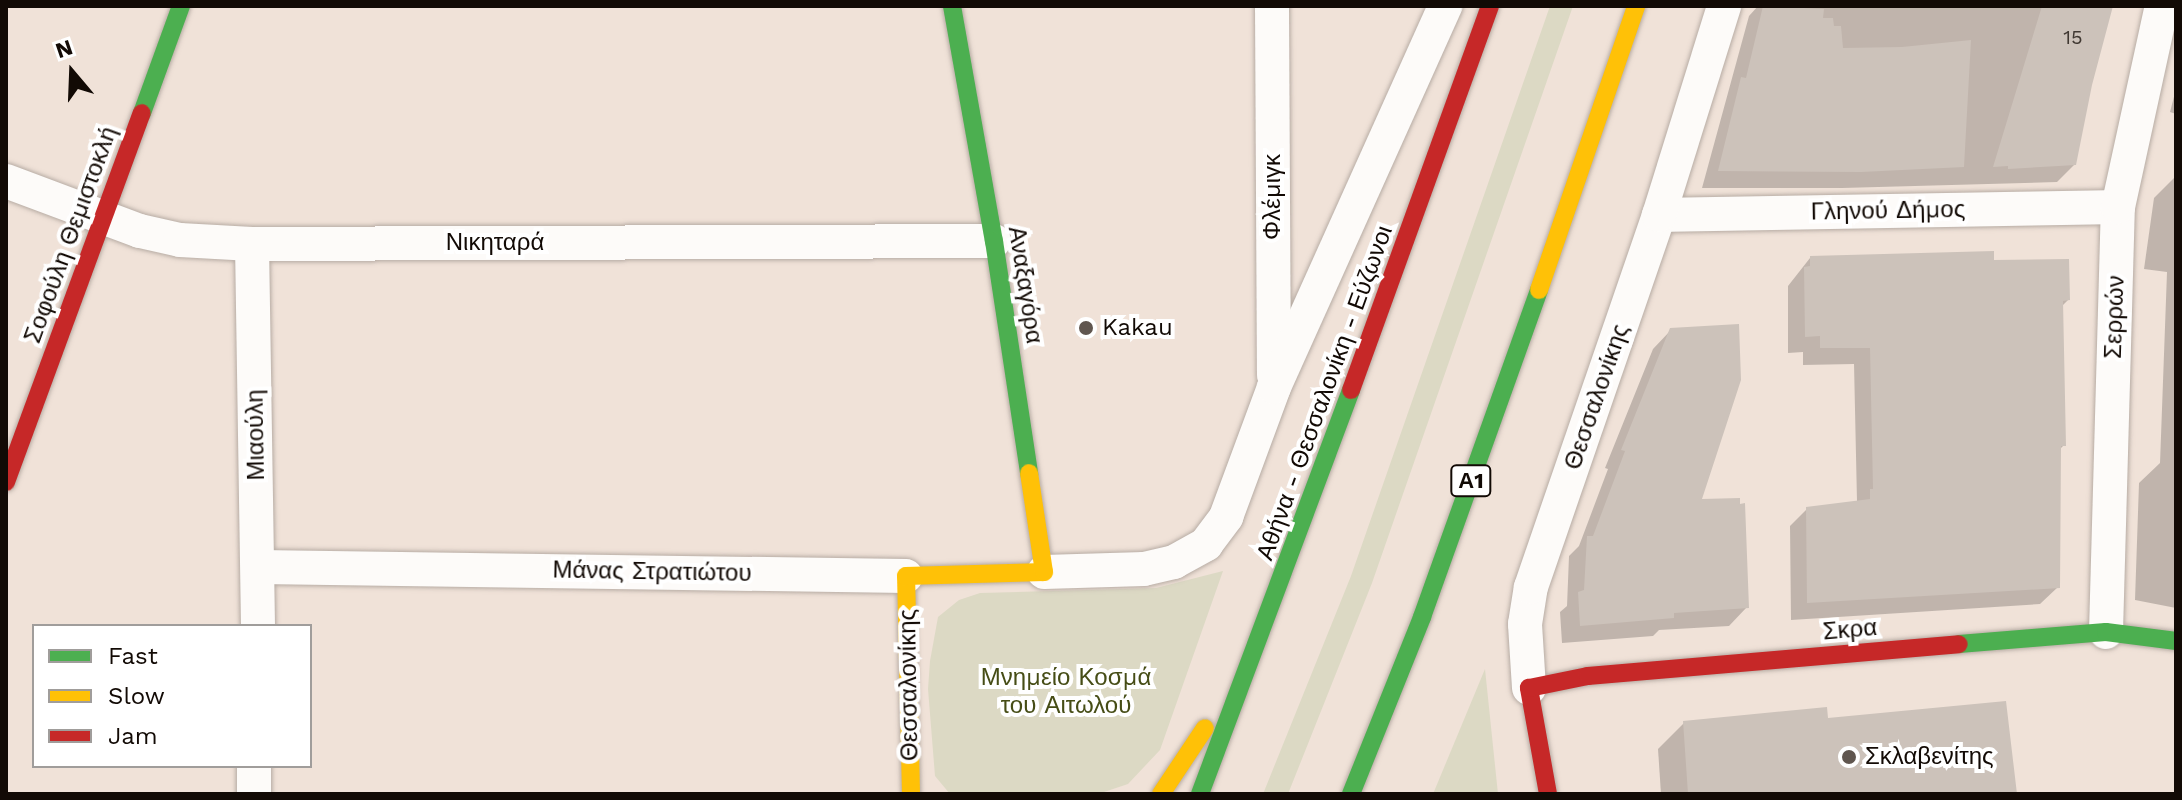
<!DOCTYPE html>
<html>
<head>
<meta charset="utf-8">
<style>
  body { margin:0 }
  #map { position:relative; width:2182px; height:800px; overflow:hidden; background:#f0e2d8; font-family:"Work Sans",sans-serif }
  div>[style] { position:absolute }
  [style*='--x'] { left:calc(var(--x)*1px); top:calc(var(--y)*1px); width:calc(var(--w)*1px); rotate:calc(var(--a)*1deg) }
  .green>* { inset:0; background:#dcd9c4 }
  .shadow>* { inset:0; background:#0003 }
  .building>* { inset:0; background:#ccc2ba }
  .roads { filter:drop-shadow(0 0 2px #b7aca4) drop-shadow(0 0 2px #b7aca4) }
  .street>* { height:34px; margin:-17px; padding:0 17px; transform-origin:17px; border-radius:17px; background:#fdfbf9 }
  .fast>* { height:18px; margin:-9px; padding:0 9px; transform-origin:9px; border-radius:9px; background:#4caf50 }
  .slow>* { height:18px; margin:-9px; padding:0 9px; transform-origin:9px; border-radius:9px; background:#ffc107 }
  .jam>* { height:18px; margin:-9px; padding:0 9px; transform-origin:9px; border-radius:9px; background:#c62828 }
  .dots>* { width:22px; height:22px; translate:-50% -50%; box-sizing:border-box; border:4px solid #fff; border-radius:50% }
  span { translate:-50% -50%; white-space:nowrap; text-align:center; line-height:1.15; -webkit-text-stroke:8px #fff; paint-order:stroke }
  .number-label { font-size:20px; color:#403832 }
  .number-label span { -webkit-text-stroke-width:0 }
  .shield-label span { padding:2px 6px; background:#fff; border:2px solid; border-radius:6px; -webkit-text-stroke-width:0 }
  .shield-label { font-size:22px; color:#120a05; font-weight:700 }
  .street-label { font-size:24px; color:#120a05 }
  .poi-label { font-size:24px; color:#120a05 }
  .left { translate:0 -50%; text-align:left }
  .park-label { font-size:24px; color:#464d16 }
  .frame { position:absolute; inset:0; border:8px solid #120a05; pointer-events:none }
  .legend { position:absolute; left:32px; top:624px; width:280px; height:144px; box-sizing:border-box; background:#fff; border:2px solid #a09d9b; margin:0; padding:10px 14px; list-style:none; font-size:24px; color:#120a05 }
  .legend li { display:flex; align-items:center; gap:16px; height:40px }
  .legend b { width:40px; border:2px solid #a09d9b }
  .north { position:absolute; left:32px; top:32px; width:80px; height:80px; -webkit-text-stroke:6px #fff; paint-order:stroke; rotate:341deg; font-size:22px; font-weight:700; line-height:32px; text-align:center; color:#120a05 }
  .north::after { content:''; display:block; margin:auto; width:28px; height:36px; background:#120a05; clip-path:polygon(50% 0,100% 100%,50% 72%,0 100%) }
</style>
</head>
<body>
<div id="map">
  <div class="green">
    <i style="clip-path:polygon(1550px 6px,1573px 6px,1372px 583px,1288px 794px,1263px 794px,1351px 576px)"></i>
    <i style="clip-path:polygon(1223px 571px,1160px 750px,1128px 784px,1098px 794px,950px 794px,935px 776px,928px 689px,930px 661px,938px 617px,959px 600px,980px 593px,1156px 588px)"></i>
    <i style="clip-path:polygon(1485px 669px,1498px 794px,1433px 794px)"></i>
  </div>
  <div class="shadow">
    <i style="clip-path:polygon(1758px 6px,2111px 6px,2090px 85px,2075px 164px,2057px 182px,1842px 188px,1702px 188px,1749px 16px)"></i>
    <i style="clip-path:polygon(2176px 89px,2176px 114px,2170px 112px)"></i>
    <i style="clip-path:polygon(2174px 178px,2176px 178px,2176px 608px,2135px 600px,2139px 483px,2160px 463px,2167px 272px,2144px 269px,2154px 198px)"></i>
    <i style="clip-path:polygon(1810px 258px,1992px 262px,2068px 300px,2062px 306px,2064px 445px,2059px 450px,2058px 587px,2040px 604px,1791px 620px,1790px 526px,1807px 509px,1857px 502px,1854px 364px,1803px 365px,1803px 352px,1788px 353px,1788px 286px)"></i>
    <i style="clip-path:polygon(1671px 330px,1699px 501px,1747px 607px,1729px 626px,1659px 630px,1653px 636px,1562px 643px,1560px 612px,1567px 606px,1569px 556px,1579px 546px,1608px 469px,1605px 468px,1653px 349px)"></i>
    <i style="clip-path:polygon(1827px 720px,2015px 794px,1661px 794px,1658px 749px,1684px 723px)"></i>
  </div>
  <div class="building">
    <i style="clip-path:polygon(1763px 6px,1824px 9px,1823px 18px,1833px 18px,1834px 26px,1841px 26px,1843px 48px,1902px 47px,1971px 40px,1964px 167px,1861px 172px,1718px 171px,1741px 77px,1746px 78px)"></i>
    <i style="clip-path:polygon(2042px 6px,2113px 6px,2092px 85px,2076px 165px,2008px 169px,2008px 166px,1993px 167px)"></i>
    <i style="clip-path:polygon(1994px 251px,1994px 260px,2069px 259px,2070px 300px,2063px 301px,2066px 446px,2061px 446px,2060px 588px,1807px 603px,1806px 507px,1870px 499px,1870px 489px,1873px 489px,1870px 348px,1820px 348px,1820px 336px,1805px 337px,1804px 267px,1810px 266px,1810px 256px)"></i>
    <i style="clip-path:polygon(1739px 324px,1741px 380px,1702px 499px,1740px 498px,1740px 504px,1745px 503px,1749px 608px,1674px 613px,1674px 618px,1580px 626px,1578px 592px,1584px 590px,1587px 536px,1593px 536px,1625px 451px,1621px 450px,1670px 328px)"></i>
    <i style="clip-path:polygon(2006px 701px,2017px 794px,1688px 794px,1683px 721px,1827px 707px,1828px 718px)"></i>
  </div>
  <div class="roads">
    <div class="street">
      <i style="--x:1272;--y:6;--w:369;--a:89.7"></i>
      <i style="--x:6;--y:181;--w:143;--a:20.5"></i>
      <i style="--x:140;--y:231;--w:41;--a:12.7"></i>
      <i style="--x:180;--y:240;--w:72;--a:3.2"></i>
      <i style="--x:252;--y:244;--w:742;--a:-0.23"></i>
      <i style="--x:1659;--y:215;--w:459;--a:-1"></i>
      <i style="--x:252;--y:244;--w:382;--a:89.1"></i>
      <i style="--x:259;--y:567;--w:647;--a:0.8"></i>
      <i style="--x:1044;--y:572;--w:100;--a:-1.7"></i>
      <i style="--x:1144;--y:569;--w:31;--a:-13"></i>
      <i style="--x:1174;--y:562;--w:37;--a:-29"></i>
      <i style="--x:1206;--y:544;--w:34;--a:-53"></i>
      <i style="--x:1226;--y:517;--w:139;--a:-69.7"></i>
      <i style="--x:1274;--y:387;--w:418;--a:-65.8"></i>
      <i style="--x:2106;--y:632;--w:425;--a:-88.4"></i>
      <i style="--x:2118;--y:207;--w:206;--a:-77.7"></i>
      <i style="--x:1529;--y:688;--w:64;--a:-93.6"></i>
      <i style="--x:1525;--y:624;--w:37;--a:-81"></i>
      <i style="--x:1531;--y:587;--w:393;--a:-71"></i>
      <i style="--x:1659;--y:215;--w:219;--a:-72.7"></i>
      <i style="--x:254;--y:794;--w:28;--a:-90"></i>
    </div>
    <div class="fast">
      <i style="--x:952;--y:6;--w:239;--a:79.9"></i>
      <i style="--x:994;--y:241;--w:235;--a:81.4"></i>
      <i style="--x:142;--y:113;--w:114;--a:-70"></i>
      <i style="--x:1959;--y:644;--w:147;--a:-4.7"></i>
      <i style="--x:2106;--y:632;--w:71;--a:7.3"></i>
      <i style="--x:1200;--y:794;--w:431;--a:-69.5"></i>
      <i style="--x:1351;--y:794;--w:191;--a:-68.1"></i>
      <i style="--x:1422;--y:617;--w:347;--a:-70.3"></i>
    </div>
    <div class="slow">
      <i style="--x:1539;--y:290;--w:300;--a:-71.1"></i>
      <i style="--x:911;--y:794;--w:218;--a:-91.3"></i>
      <i style="--x:906;--y:576;--w:138;--a:-1.7"></i>
      <i style="--x:1044;--y:572;--w:100;--a:-98.6"></i>
      <i style="--x:1161;--y:794;--w:79;--a:-56.3"></i>
    </div>
    <div class="jam">
      <i style="--x:1351;--y:390;--w:408;--a:-70.1"></i>
      <i style="--x:6;--y:482;--w:393;--a:-69.8"></i>
      <i style="--x:1548;--y:794;--w:108;--a:-100.2"></i>
      <i style="--x:1529;--y:688;--w:60;--a:-11.5"></i>
      <i style="--x:1588;--y:676;--w:372;--a:-4.9"></i>
    </div>
  </div>
  <div class="dots">
    <i style="left:1086px;top:328px;background:#60564f"></i>
    <i style="left:1849px;top:757px;background:#60564f"></i>
  </div>
  <div class="number-label">
    <span style="left:2073px;top:37px">15</span>
  </div>
  <div class="shield-label">
    <span style="left:1471px;top:481px">Α1</span>
  </div>
  <div class="street-label">
    <span style="left:1273px;top:197px;rotate:-90deg">Φλέμιγκ</span>
    <span style="left:1888px;top:211px;rotate:-1deg">Γληνού Δήμος</span>
    <span style="left:71px;top:235px;rotate:-70deg">Σοφούλη Θεμιστοκλή</span>
    <span style="left:495px;top:243px">Νικηταρά</span>
    <span style="left:1025px;top:285px;rotate:81deg">Αναξαγόρα</span>
    <span style="left:2115px;top:317px;rotate:-88deg">Σερρών</span>
    <span style="left:1325px;top:393px;rotate:-70deg">Αθήνα - Θεσσαλονίκη - Εύζωνοι</span>
    <span style="left:1597px;top:397px;rotate:-71deg">Θεσσαλονίκης</span>
    <span style="left:256px;top:435px;rotate:-91deg">Μιαούλη</span>
    <span style="left:652px;top:572px;rotate:1deg">Μάνας Στρατιώτου</span>
    <span style="left:1850px;top:630px;rotate:-5deg">Σκρα</span>
    <span style="left:909px;top:685px;rotate:-91deg">Θεσσαλονίκης</span>
  </div>
  <div class="poi-label">
    <span class="left" style="left:1102px;top:328px">Kakau</span>
    <span class="left" style="left:1865px;top:757px">Σκλαβενίτης</span>
  </div>
  <div class="park-label">
    <span style="left:1066px;top:692px">Μνημείο Κοσμά<br>του Αιτωλού</span>
  </div>
  <div class="frame"></div>
  <ul class="legend">
  <li><b style="height:10px;background:#4caf50"></b>Fast</li>
  <li><b style="height:10px;background:#ffc107"></b>Slow</li>
  <li><b style="height:10px;background:#c62828"></b>Jam</li>
  </ul>
  <div class="north">N</div>
</div>
</body>
</html>
